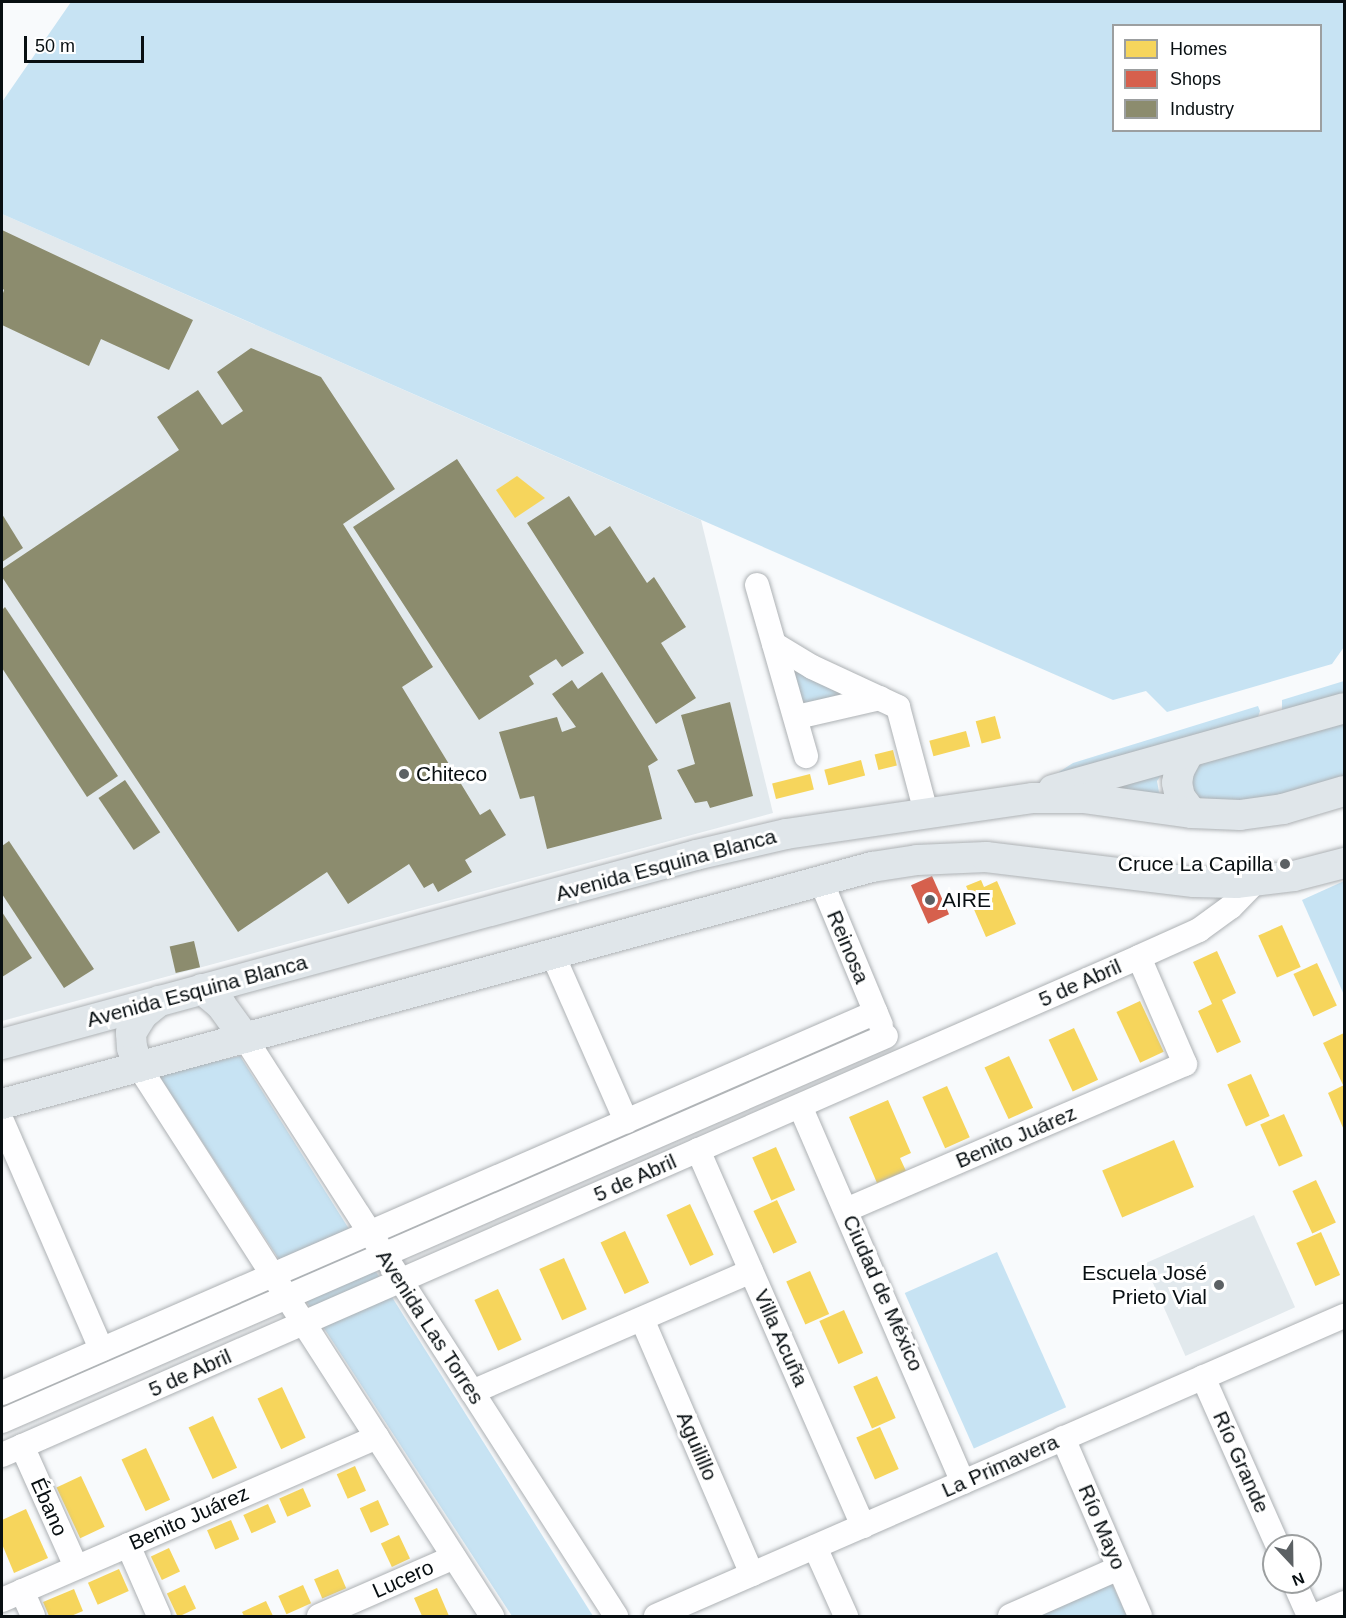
<!DOCTYPE html>
<html>
<head>
<meta charset="utf-8">
<style>
  body { margin:0 }
  #map { position:relative; width:1346px; height:1618px; overflow:hidden; background:#f8fafc; font-family:Helvetica,sans-serif }
  div>[style] { position:absolute }
  [style*='--x'] { left:calc(var(--x)*1px); top:calc(var(--y)*1px); width:calc(var(--w)*1px); rotate:calc(var(--a)*1deg) }
  .built>* { inset:0; background:#e2e9ed; transform-origin:0 0 }
  .green>* { inset:0; background:#c7e3f3; transform-origin:0 0 }
  .homes>* { inset:0; background:#f6d55c; transform-origin:0 0 }
  .shops>* { inset:0; background:#d6604d; transform-origin:0 0 }
  .industry>* { inset:0; background:#8c8c6e; transform-origin:0 0 }
  .roads { filter:drop-shadow(0 0 2px #adb1b4) drop-shadow(0 0 2px #adb1b4) }
  .minor>* { height:24px; margin:-12px; padding:0 12px; transform-origin:12px; border-radius:12px; background:#fefeff }
  .major>* { height:30px; margin:-15px; padding:0 15px; transform-origin:15px; border-radius:15px; background:#e0e6ea }
  .dots>* { width:16px; height:16px; translate:-50% -50%; box-sizing:border-box; border:3px solid #fff; border-radius:50% }
  span { translate:-50% -50%; white-space:nowrap; text-align:center; line-height:1.15; -webkit-text-stroke:6px #fff; paint-order:stroke }
  .poi-label { font-size:21px; color:#080f12 }
  .left { translate:0 -50%; text-align:left }
  .right { translate:-100% -50%; text-align:right }
  .street-label { font-size:21px; color:#080f12 }
  .frame { position:absolute; inset:0; border:3px solid #080f12; pointer-events:none }
  .legend { position:absolute; left:1112px; top:24px; width:210px; height:108px; box-sizing:border-box; background:#fff; border:2px solid #9c9fa0; margin:0; padding:8px 10px; list-style:none; font-size:18px; color:#080f12 }
  .legend li { display:flex; align-items:center; gap:12px; height:30px }
  .legend b { width:30px; border:2px solid #9c9fa0 }
  .north { position:absolute; left:1262px; top:1534px; width:60px; height:60px; box-sizing:border-box; background:#fff; border:2px solid #9c9fa0; border-radius:50%; rotate:158deg; font-size:16px; font-weight:700; line-height:24px; text-align:center; color:#080f12 }
  .north::after { content:''; display:block; margin:auto; width:21px; height:27px; background:#5c6164; clip-path:polygon(50% 0,100% 100%,50% 72%,0 100%) }
  .scale { position:absolute; left:24px; top:36px; width:120px; height:27px; box-sizing:border-box; border:3px solid #080f12; border-top:0; padding-left:8px; font-size:18px; line-height:21px; white-space:nowrap; color:#080f12; -webkit-text-stroke:4px #fff; paint-order:stroke }
</style>
</head>
<body>
<div id="map">
  <div class="built">
    <i style="clip-path:polygon(2px 214px,701px 520px,773px 813px,2px 1021px)"></i>
    <i style="left:1254px;top:1215px;width:101px;height:120px;rotate:66deg"></i>
  </div>
  <div class="green">
    <i style="clip-path:polygon(evenodd,71px 2px,1344px 2px,1344px 647px,1332px 664px,1167px 712px,1146px 691px,1113px 700px,2px 214px,2px 102px,71px 2px,1114px 26px,1320px 26px,1320px 130px,1114px 130px,1114px 26px)"></i>
    <i style="clip-path:polygon(784px 658px,861px 695px,801px 708px)"></i>
    <i style="clip-path:polygon(1344px 681px,1344px 700px,1282px 710px,1282px 700px)"></i>
    <i style="clip-path:polygon(1258px 706px,1260px 711px,1255px 726px,1065px 783px,1059px 772px,1073px 763px)"></i>
    <i style="clip-path:polygon(1344px 718px,1344px 776px,1283px 795px,1233px 801px,1199px 798px,1187px 793px,1197px 765px)"></i>
    <i style="clip-path:polygon(1165px 769px,1157px 781px,1159px 792px,1166px 800px,1099px 785px)"></i>
    <i style="clip-path:polygon(1344px 881px,1344px 995px,1302px 900px)"></i>
    <i style="clip-path:polygon(240px 1056px,593px 1616px,512px 1616px,158px 1074px)"></i>
    <i style="left:997px;top:1252px;width:170px;height:101px;rotate:66deg"></i>
    <i style="clip-path:polygon(1111px 1582px,1127px 1616px,1035px 1616px)"></i>
  </div>
  <div class="homes">
    <i style="clip-path:polygon(517px 476px,545px 498px,515px 518px,496px 490px)"></i>
    <i style="left:995px;top:716px;width:23px;height:20px;rotate:75deg"></i>
    <i style="left:966px;top:731px;width:16px;height:38px;rotate:75deg"></i>
    <i style="left:893px;top:750px;width:16px;height:19px;rotate:76deg"></i>
    <i style="left:861px;top:760px;width:16px;height:38px;rotate:75deg"></i>
    <i style="left:810px;top:774px;width:16px;height:39px;rotate:76deg"></i>
    <i style="clip-path:polygon(981px 880px,984px 887px,997px 881px,1016px 924px,986px 937px,969px 898px,971px 897px,966px 886px)"></i>
    <i style="left:1282px;top:925px;width:46px;height:26px;rotate:66deg"></i>
    <i style="clip-path:polygon(1217px 951px,1236px 993px,1222px 1000px,1241px 1042px,1217px 1053px,1198px 1011px,1212px 1004px,1193px 962px)"></i>
    <i style="left:1317px;top:963px;width:47px;height:26px;rotate:65deg"></i>
    <i style="left:1140px;top:1001px;width:56px;height:26px;rotate:65deg"></i>
    <i style="left:1074px;top:1028px;width:57px;height:28px;rotate:65deg"></i>
    <i style="clip-path:polygon(1344px 1033px,1344px 1084px,1343px 1085px,1323px 1043px)"></i>
    <i style="left:1009px;top:1056px;width:57px;height:27px;rotate:65deg"></i>
    <i style="left:1251px;top:1074px;width:46px;height:26px;rotate:66deg"></i>
    <i style="clip-path:polygon(1344px 1085px,1344px 1130px,1328px 1093px)"></i>
    <i style="left:947px;top:1086px;width:56px;height:27px;rotate:66deg"></i>
    <i style="clip-path:polygon(888px 1100px,911px 1153px,900px 1158px,906px 1171px,877px 1183px,849px 1117px)"></i>
    <i style="left:1284px;top:1114px;width:46px;height:26px;rotate:66deg"></i>
    <i style="left:1174px;top:1140px;width:51px;height:78px;rotate:67deg"></i>
    <i style="left:776px;top:1147px;width:47px;height:26px;rotate:66deg"></i>
    <i style="left:1316px;top:1180px;width:47px;height:26px;rotate:65deg"></i>
    <i style="left:777px;top:1200px;width:47px;height:26px;rotate:65deg"></i>
    <i style="left:690px;top:1204px;width:56px;height:26px;rotate:65deg"></i>
    <i style="left:625px;top:1231px;width:57px;height:27px;rotate:65deg"></i>
    <i style="left:1321px;top:1232px;width:47px;height:27px;rotate:66deg"></i>
    <i style="left:564px;top:1258px;width:56px;height:27px;rotate:66deg"></i>
    <i style="left:810px;top:1271px;width:47px;height:26px;rotate:66deg"></i>
    <i style="left:498px;top:1289px;width:56px;height:26px;rotate:65deg"></i>
    <i style="left:844px;top:1310px;width:47px;height:27px;rotate:66deg"></i>
    <i style="left:877px;top:1376px;width:46px;height:26px;rotate:66deg"></i>
    <i style="left:282px;top:1387px;width:56px;height:27px;rotate:65deg"></i>
    <i style="left:213px;top:1416px;width:57px;height:27px;rotate:65deg"></i>
    <i style="left:880px;top:1427px;width:46px;height:26px;rotate:66deg"></i>
    <i style="left:146px;top:1448px;width:57px;height:27px;rotate:65deg"></i>
    <i style="left:355px;top:1466px;width:27px;height:20px;rotate:66deg"></i>
    <i style="left:81px;top:1476px;width:56px;height:27px;rotate:65deg"></i>
    <i style="left:303px;top:1488px;width:20px;height:26px;rotate:66deg"></i>
    <i style="left:378px;top:1500px;width:27px;height:20px;rotate:66deg"></i>
    <i style="left:268px;top:1504px;width:20px;height:27px;rotate:66deg"></i>
    <i style="clip-path:polygon(26px 1509px,48px 1558px,14px 1573px,2px 1544px,2px 1520px)"></i>
    <i style="left:231px;top:1520px;width:21px;height:26px;rotate:67deg"></i>
    <i style="left:399px;top:1535px;width:26px;height:20px;rotate:65deg"></i>
    <i style="left:169px;top:1548px;width:26px;height:20px;rotate:65deg"></i>
    <i style="left:119px;top:1569px;width:24px;height:34px;rotate:66deg"></i>
    <i style="left:338px;top:1569px;width:21px;height:26px;rotate:67deg"></i>
    <i style="left:185px;top:1585px;width:26px;height:20px;rotate:65deg"></i>
    <i style="left:303px;top:1585px;width:20px;height:27px;rotate:66deg"></i>
    <i style="clip-path:polygon(437px 1588px,449px 1616px,422px 1616px,414px 1598px)"></i>
    <i style="clip-path:polygon(74px 1589px,83px 1611px,71px 1616px,49px 1616px,43px 1602px)"></i>
    <i style="clip-path:polygon(266px 1601px,273px 1616px,244px 1616px,242px 1612px)"></i>
  </div>
  <div class="shops">
    <i style="left:932px;top:876px;width:42px;height:23px;rotate:66deg"></i>
  </div>
  <div class="industry">
    <i style="clip-path:polygon(2px 230px,193px 320px,169px 370px,101px 339px,89px 366px,2px 325px,2px 296px,4px 290px,2px 288px)"></i>
    <i style="clip-path:polygon(251px 348px,321px 377px,395px 489px,343px 524px,433px 667px,402px 687px,480px 815px,490px 809px,506px 835px,465px 860px,472px 872px,438px 892px,433px 883px,424px 888px,409px 864px,348px 904px,327px 872px,238px 932px,2px 577px,2px 569px,179px 450px,157px 417px,198px 390px,222px 425px,243px 411px,217px 372px)"></i>
    <i style="clip-path:polygon(457px 459px,584px 653px,562px 667px,556px 659px,529px 676px,534px 684px,479px 720px,353px 527px)"></i>
    <i style="clip-path:polygon(569px 496px,595px 536px,610px 526px,647px 583px,654px 577px,686px 627px,661px 643px,696px 698px,656px 724px,527px 523px)"></i>
    <i style="clip-path:polygon(2px 514px,23px 548px,2px 562px)"></i>
    <i style="clip-path:polygon(5px 607px,118px 776px,87px 797px,2px 668px,2px 610px)"></i>
    <i style="clip-path:polygon(602px 672px,658px 760px,648px 766px,662px 819px,547px 849px,534px 796px,520px 799px,499px 732px,557px 717px,562px 732px,576px 727px,552px 694px,572px 680px,578px 689px)"></i>
    <i style="clip-path:polygon(730px 702px,753px 796px,710px 808px,707px 801px,695px 803px,677px 770px,695px 764px,681px 715px)"></i>
    <i style="left:125px;top:780px;width:63px;height:32px;rotate:56deg"></i>
    <i style="clip-path:polygon(9px 841px,94px 969px,64px 988px,2px 894px,2px 846px)"></i>
    <i style="clip-path:polygon(2px 912px,32px 958px,2px 977px)"></i>
    <i style="left:194px;top:941px;width:27px;height:25px;rotate:77deg"></i>
  </div>
  <div class="roads">
    <div class="minor">
      <i style="--x:757;--y:585;--w:178;--a:74"></i>
      <i style="--x:774;--y:644;--w:44;--a:31.2"></i>
      <i style="--x:812;--y:667;--w:95;--a:24.9"></i>
      <i style="--x:898;--y:707;--w:109;--a:75.1"></i>
      <i style="--x:797;--y:717;--w:85;--a:-12.9"></i>
      <i style="--x:821;--y:881;--w:156;--a:67.4"></i>
      <i style="--x:552;--y:953;--w:184;--a:66.2"></i>
      <i style="--x:245;--y:1038;--w:687;--a:57.3"></i>
      <i style="--x:139;--y:1067;--w:653;--a:57.26"></i>
      <i style="--x:800;--y:1106;--w:410;--a:66.6"></i>
      <i style="--x:2;--y:1121;--w:249;--a:66.5"></i>
      <i style="--x:698;--y:1150;--w:411;--a:66.3"></i>
      <i style="--x:846;--y:1210;--w:369;--a:-23.3"></i>
      <i style="--x:1185;--y:1064;--w:116;--a:-113.3"></i>
      <i style="--x:642;--y:1319;--w:278;--a:66.7"></i>
      <i style="--x:1203;--y:1377;--w:185;--a:66.1"></i>
      <i style="--x:472;--y:1392;--w:304;--a:-23.4"></i>
      <i style="--x:2;--y:1393;--w:953;--a:-23.55"></i>
      <i style="--x:2;--y:1421;--w:964;--a:-23.53"></i>
      <i style="--x:1063;--y:1438;--w:194;--a:66.6"></i>
      <i style="--x:22;--y:1446;--w:133;--a:65.9"></i>
      <i style="--x:2;--y:1455;--w:1241;--a:-23.65"></i>
      <i style="--x:1139;--y:957;--w:66;--a:-24.2"></i>
      <i style="--x:1199;--y:930;--w:39;--a:-36"></i>
      <i style="--x:1231;--y:907;--w:36;--a:-46"></i>
      <i style="--x:128;--y:1545;--w:77;--a:66.4"></i>
      <i style="--x:815;--y:1547;--w:76;--a:65.8"></i>
      <i style="--x:1294;--y:1582;--w:37;--a:66"></i>
      <i style="--x:22;--y:1591;--w:27;--a:66"></i>
      <i style="--x:2;--y:1600;--w:409;--a:-23.5"></i>
      <i style="--x:319;--y:1616;--w:147;--a:-23.6"></i>
      <i style="--x:656;--y:1616;--w:751;--a:-23.56"></i>
      <i style="--x:1010;--y:1616;--w:119;--a:-23.8"></i>
      <i style="--x:1314;--y:1616;--w:33;--a:-23"></i>
    </div>
    <div class="major">
      <i style="--x:1188;--y:754;--w:19;--a:118"></i>
      <i style="--x:1179;--y:771;--w:12;--a:99"></i>
      <i style="--x:1177;--y:783;--w:14;--a:78"></i>
      <i style="--x:1180;--y:797;--w:20;--a:53"></i>
      <i style="--x:1053;--y:790;--w:302;--a:-15.7"></i>
      <i style="--x:202;--y:989;--w:25;--a:40"></i>
      <i style="--x:221;--y:1005;--w:41;--a:54"></i>
      <i style="--x:2;--y:1044;--w:719;--a:-15.23"></i>
      <i style="--x:696;--y:855;--w:92;--a:-13.1"></i>
      <i style="--x:786;--y:834;--w:250;--a:-8.3"></i>
      <i style="--x:1033;--y:798;--w:50;--a:0"></i>
      <i style="--x:1083;--y:798;--w:110;--a:7.8"></i>
      <i style="--x:1192;--y:813;--w:48;--a:2.4"></i>
      <i style="--x:1240;--y:815;--w:43;--a:-7.9"></i>
      <i style="--x:1283;--y:809;--w:64;--a:-16.4"></i>
      <i style="--x:139;--y:1067;--w:20;--a:-110"></i>
      <i style="--x:132;--y:1048;--w:15;--a:-94"></i>
      <i style="--x:131;--y:1033;--w:22;--a:-58"></i>
      <i style="--x:143;--y:1014;--w:21;--a:-39"></i>
      <i style="--x:2;--y:1104;--w:902;--a:-15.24"></i>
      <i style="--x:872;--y:867;--w:46;--a:-8.8"></i>
      <i style="--x:917;--y:860;--w:69;--a:-2.5"></i>
      <i style="--x:986;--y:857;--w:209;--a:6.9"></i>
      <i style="--x:1194;--y:882;--w:42;--a:1.4"></i>
      <i style="--x:1236;--y:883;--w:58;--a:-6.9"></i>
      <i style="--x:1294;--y:876;--w:52;--a:-14.6"></i>
    </div>
  </div>
  <div class="dots">
    <i style="left:404px;top:774px;background:#5c6164"></i>
    <i style="left:1285px;top:864px;background:#5c6164"></i>
    <i style="left:930px;top:900px;background:#5c6164"></i>
    <i style="left:1219px;top:1285px;background:#5c6164"></i>
  </div>
  <div class="poi-label">
    <span class="left" style="left:416px;top:774px">Chiteco</span>
    <span class="right" style="left:1273px;top:864px">Cruce La Capilla</span>
    <span class="left" style="left:942px;top:900px">AIRE</span>
    <span class="right" style="left:1207px;top:1285px">Escuela José<br>Prieto Vial</span>
  </div>
  <div class="street-label">
    <span style="left:666px;top:865px;rotate:-15deg">Avenida Esquina Blanca</span>
    <span style="left:848px;top:947px;rotate:67deg">Reinosa</span>
    <span style="left:1080px;top:983px;rotate:-24deg">5 de Abril</span>
    <span style="left:197px;top:991px;rotate:-15deg">Avenida Esquina Blanca</span>
    <span style="left:1016px;top:1137px;rotate:-23deg">Benito Juárez</span>
    <span style="left:635px;top:1178px;rotate:-24deg">5 de Abril</span>
    <span style="left:883px;top:1293px;rotate:66deg">Ciudad de México</span>
    <span style="left:430px;top:1327px;rotate:57deg">Avenida Las Torres</span>
    <span style="left:781px;top:1338px;rotate:66deg">Villa Acuña</span>
    <span style="left:190px;top:1373px;rotate:-24deg">5 de Abril</span>
    <span style="left:697px;top:1446px;rotate:67deg">Aguilillo</span>
    <span style="left:1241px;top:1462px;rotate:66deg">Río Grande</span>
    <span style="left:1000px;top:1466px;rotate:-24deg">La Primavera</span>
    <span style="left:49px;top:1507px;rotate:66deg">Ébano</span>
    <span style="left:189px;top:1518px;rotate:-24deg">Benito Juárez</span>
    <span style="left:1102px;top:1527px;rotate:67deg">Río Mayo</span>
    <span style="left:403px;top:1579px;rotate:-24deg">Lucero</span>
  </div>
  <div class="frame"></div>
  <ul class="legend">
  <li><b style="height:16px;background:#f6d55c"></b>Homes</li>
  <li><b style="height:16px;background:#d6604d"></b>Shops</li>
  <li><b style="height:16px;background:#8c8c6e"></b>Industry</li>
  </ul>
  <div class="north">N</div>
  <div class="scale">50 m</div>
</div>
</body>
</html>
